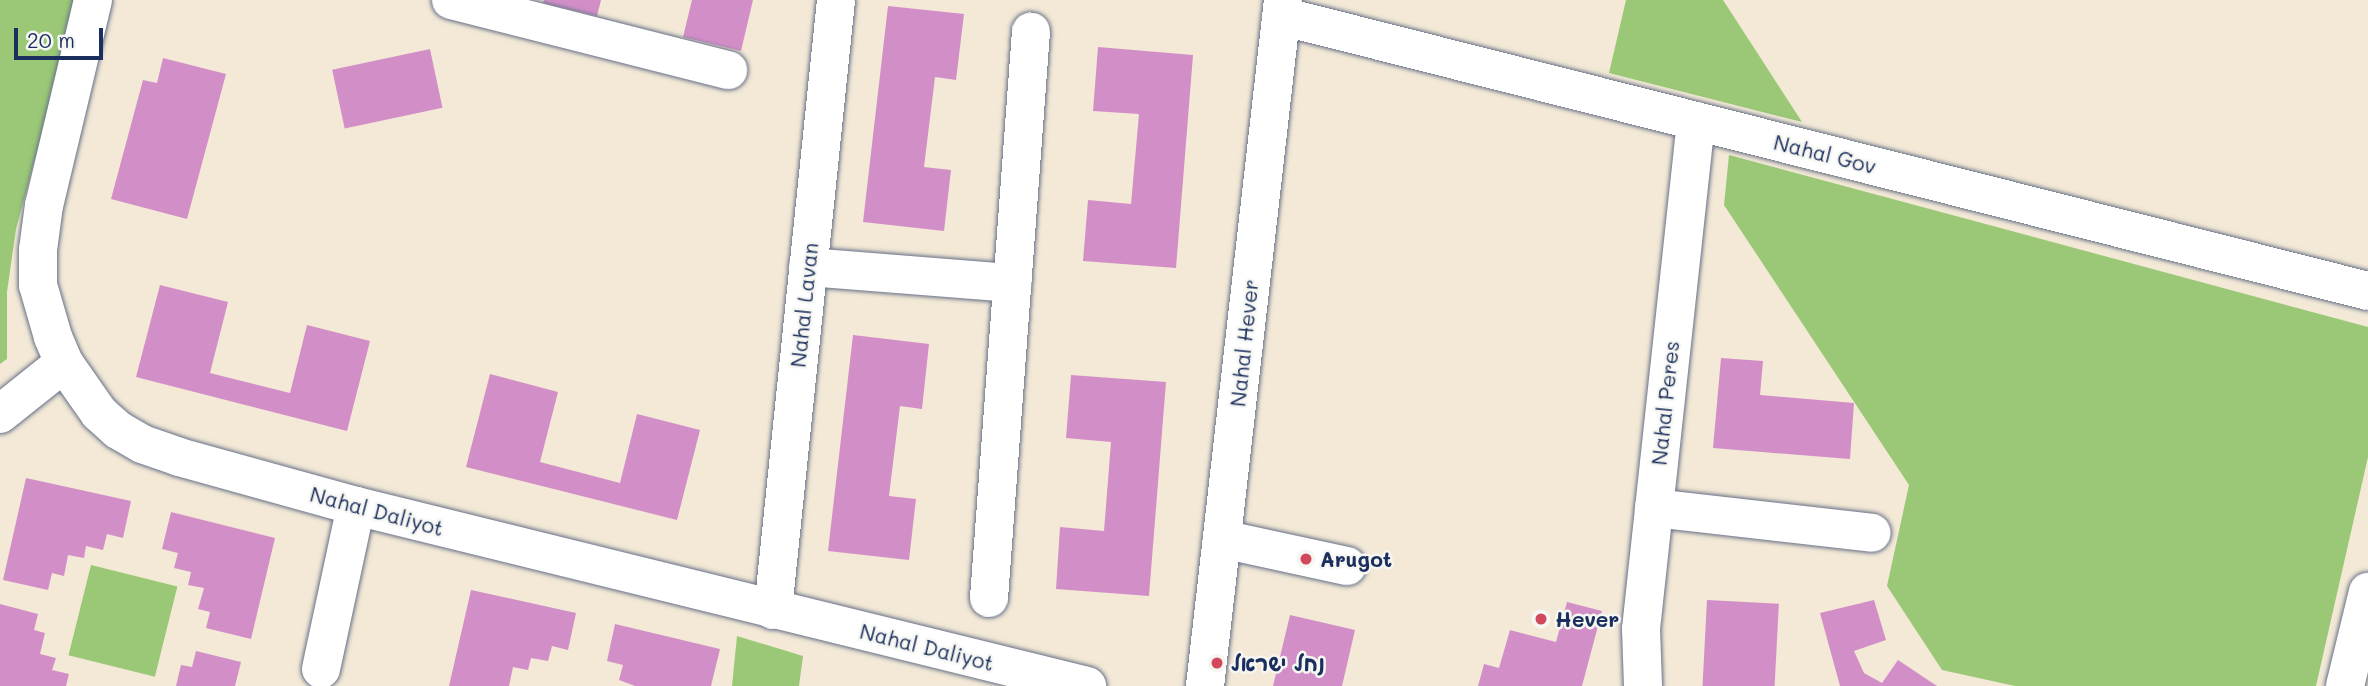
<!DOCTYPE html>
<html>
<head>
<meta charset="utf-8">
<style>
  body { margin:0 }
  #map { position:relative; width:2368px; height:686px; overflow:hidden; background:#f3e9d6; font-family:Mali,"Playpen Sans Hebrew",sans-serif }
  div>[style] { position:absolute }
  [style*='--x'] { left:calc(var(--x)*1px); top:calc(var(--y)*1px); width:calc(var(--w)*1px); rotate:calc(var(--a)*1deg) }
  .green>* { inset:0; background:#9ac876; transform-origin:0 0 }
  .building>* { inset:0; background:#d28fc7; transform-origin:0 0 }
  .roads { filter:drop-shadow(0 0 2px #677088) drop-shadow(0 0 2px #677088) }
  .minor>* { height:38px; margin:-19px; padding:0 19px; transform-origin:19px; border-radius:19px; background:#fff }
  .dots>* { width:19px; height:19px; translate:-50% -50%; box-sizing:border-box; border:4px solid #f6f6f2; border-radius:50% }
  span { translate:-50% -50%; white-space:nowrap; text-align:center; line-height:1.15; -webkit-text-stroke:5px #f6f6f2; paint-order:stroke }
  .street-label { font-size:21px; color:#1b2f5e }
  .poi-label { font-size:21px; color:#1b2f5e; font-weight:700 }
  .left { translate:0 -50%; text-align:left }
  .scale { position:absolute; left:14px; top:28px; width:89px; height:32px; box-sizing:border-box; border:4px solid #1b2f5e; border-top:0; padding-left:9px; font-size:21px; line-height:24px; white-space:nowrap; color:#1b2f5e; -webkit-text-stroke:5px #f6f6f2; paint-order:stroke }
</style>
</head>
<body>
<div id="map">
  <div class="green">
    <i style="clip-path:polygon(0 0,78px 0,16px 229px,7px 292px,7px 359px,0 364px)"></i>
    <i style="clip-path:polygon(1626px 0,1723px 0,1802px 122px,1609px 73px)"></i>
    <i style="clip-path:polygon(1729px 155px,2368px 327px,2368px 457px,2316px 686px,2015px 686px,1942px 670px,1887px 586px,1909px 485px,1724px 205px)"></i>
    <i style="left:91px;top:565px;width:89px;height:93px;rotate:14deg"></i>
    <i style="clip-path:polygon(737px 636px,803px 656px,799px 686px,732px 686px)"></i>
  </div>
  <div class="building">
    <i style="clip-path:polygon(544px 0,601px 0,597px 16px,543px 3px)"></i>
    <i style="clip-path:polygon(692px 0,753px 0,741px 51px,683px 37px)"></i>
    <i style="clip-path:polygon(888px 6px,964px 14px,956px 80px,935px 77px,924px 167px,951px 170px,944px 231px,863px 222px)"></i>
    <i style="clip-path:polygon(1098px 47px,1193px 55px,1176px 268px,1083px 261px,1088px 200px,1131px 204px,1139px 114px,1093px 111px)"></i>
    <i style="left:430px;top:49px;width:60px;height:100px;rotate:78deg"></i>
    <i style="clip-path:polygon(163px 58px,226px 74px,187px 219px,111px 199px,143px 80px,157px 83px)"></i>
    <i style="clip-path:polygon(160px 285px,228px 302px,210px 373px,290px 393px,307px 325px,370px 341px,347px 431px,136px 377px)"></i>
    <i style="clip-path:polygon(853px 335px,929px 344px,922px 409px,900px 406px,889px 496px,916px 499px,909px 560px,828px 551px)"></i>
    <i style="clip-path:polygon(1721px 358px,1763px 361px,1760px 395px,1854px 403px,1850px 459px,1713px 448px)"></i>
    <i style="clip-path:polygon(490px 374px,558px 392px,540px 462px,620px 483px,637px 414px,700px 430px,677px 520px,466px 467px)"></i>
    <i style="clip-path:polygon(1071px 375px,1166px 382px,1149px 596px,1056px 589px,1060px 527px,1104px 531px,1111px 442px,1066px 438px)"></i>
    <i style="clip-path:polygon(26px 478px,131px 501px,123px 538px,107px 534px,103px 550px,86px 546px,84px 558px,68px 555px,64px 576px,52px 573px,48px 590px,3px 580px)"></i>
    <i style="clip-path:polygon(171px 512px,275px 538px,251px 639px,206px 628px,210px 612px,198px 609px,204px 588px,188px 585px,191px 572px,174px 568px,178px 553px,162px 549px)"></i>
    <i style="clip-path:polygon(471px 590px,576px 613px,568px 650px,552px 646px,548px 661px,531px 658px,528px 670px,513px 667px,509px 686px,449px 686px)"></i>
    <i style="left:1707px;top:600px;width:72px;height:86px;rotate:3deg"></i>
    <i style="clip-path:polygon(1874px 600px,1886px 640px,1854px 651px,1864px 673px,1882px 683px,1898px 660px,1937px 686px,1840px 686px,1820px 613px)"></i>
    <i style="clip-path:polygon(1567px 602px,1602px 611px,1582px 686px,1478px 686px,1484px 664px,1499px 668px,1510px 630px,1556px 642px)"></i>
    <i style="clip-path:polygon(0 604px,38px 614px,34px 630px,45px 633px,40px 654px,56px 658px,52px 670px,69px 674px,66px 686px,0 686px)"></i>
    <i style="clip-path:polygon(1290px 615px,1355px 630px,1342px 686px,1273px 686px)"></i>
    <i style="clip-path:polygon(615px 624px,720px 649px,711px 686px,635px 686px,619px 680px,623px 665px,607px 661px)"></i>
    <i style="clip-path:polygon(196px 651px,241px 662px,235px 686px,176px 686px,181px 665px,192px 667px)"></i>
  </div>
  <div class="roads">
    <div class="minor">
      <i style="--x:93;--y:0;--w:211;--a:103.4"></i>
      <i style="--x:44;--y:205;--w:45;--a:97.6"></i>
      <i style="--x:38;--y:250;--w:35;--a:90"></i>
      <i style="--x:38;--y:285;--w:54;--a:73.9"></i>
      <i style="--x:53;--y:337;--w:28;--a:67"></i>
      <i style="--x:64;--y:363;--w:61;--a:55"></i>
      <i style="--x:99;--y:413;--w:25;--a:42"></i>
      <i style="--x:118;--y:430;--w:28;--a:30"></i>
      <i style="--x:142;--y:444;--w:39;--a:19"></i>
      <i style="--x:179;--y:457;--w:184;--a:15.5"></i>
      <i style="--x:356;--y:506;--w:753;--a:13.83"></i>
      <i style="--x:451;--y:0;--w:286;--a:14.2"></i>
      <i style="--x:1281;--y:16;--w:1121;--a:14.2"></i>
      <i style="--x:808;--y:267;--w:205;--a:4.5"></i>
      <i style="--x:0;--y:414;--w:82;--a:-38.6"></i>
      <i style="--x:1654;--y:508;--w:219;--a:6.5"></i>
      <i style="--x:1222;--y:539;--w:128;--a:12.2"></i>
      <i style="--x:989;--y:598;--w:568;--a:-85.76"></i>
      <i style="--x:773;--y:610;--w:613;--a:-84.1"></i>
      <i style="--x:321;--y:669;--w:167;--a:-77.9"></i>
      <i style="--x:1205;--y:686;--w:690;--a:-83.51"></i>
      <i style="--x:1643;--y:686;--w:57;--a:-92"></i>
      <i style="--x:1641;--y:629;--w:511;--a:-83.82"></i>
      <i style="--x:2345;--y:686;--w:97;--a:-76.3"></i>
    </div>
  </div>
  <div class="dots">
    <i style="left:1306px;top:559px;background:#d1495b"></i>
    <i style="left:1541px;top:619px;background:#d1495b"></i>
    <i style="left:1217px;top:663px;background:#d1495b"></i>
  </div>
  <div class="street-label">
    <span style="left:1825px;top:154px;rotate:14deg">Nahal Gov</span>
    <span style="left:804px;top:305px;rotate:-84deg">Nahal Lavan</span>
    <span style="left:1244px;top:343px;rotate:-84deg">Nahal Hever</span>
    <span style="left:1665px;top:403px;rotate:-84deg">Nahal Peres</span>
    <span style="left:377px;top:511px;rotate:15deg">Nahal Daliyot</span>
    <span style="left:927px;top:647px;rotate:14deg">Nahal Daliyot</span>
  </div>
  <div class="poi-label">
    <span class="left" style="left:1320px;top:559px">Arugot</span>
    <span class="left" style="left:1555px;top:619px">Hever</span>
    <span class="left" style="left:1231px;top:663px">נחל ישראל</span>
  </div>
  <div class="scale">20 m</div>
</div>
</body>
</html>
